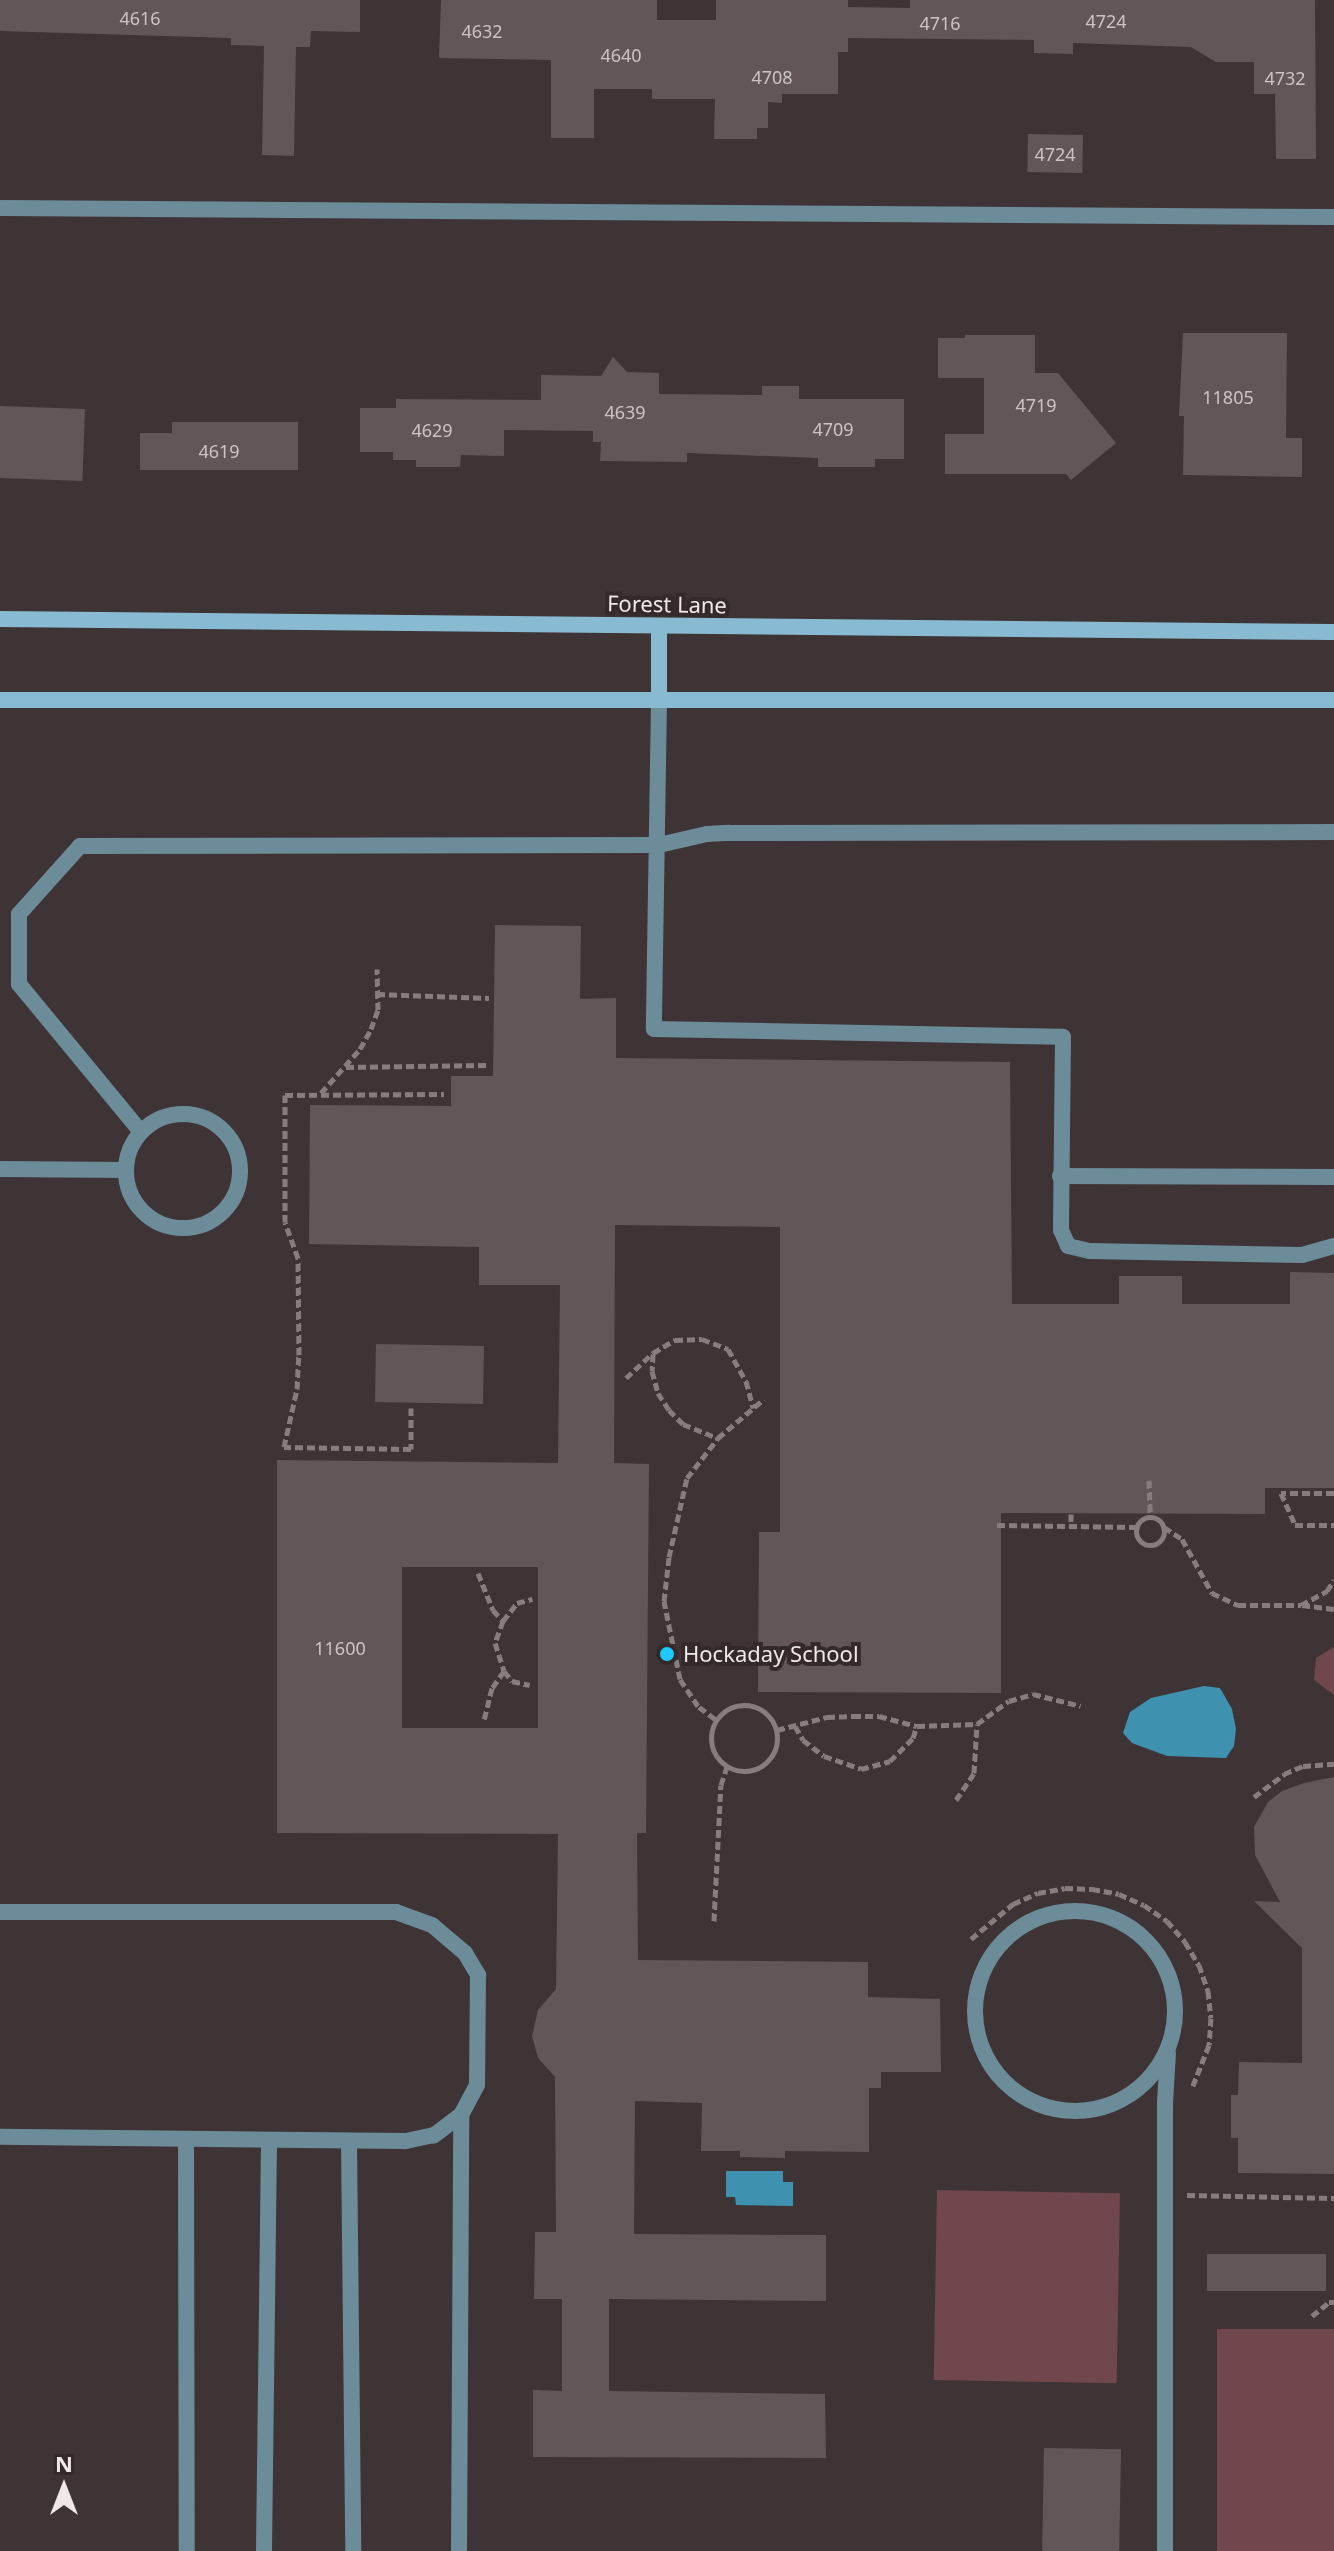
<!DOCTYPE html>
<html>
<head>
<meta charset="utf-8">
<style>
  body { margin:0 }
  #map { position:relative; width:1334px; height:2551px; overflow:hidden; background:#3f3435; font-family:"Noto Sans",sans-serif }
  div>[style] { position:absolute }
  [style*='--x'] { left:calc(var(--x)*1px); top:calc(var(--y)*1px); width:calc(var(--w)*1px); rotate:calc(var(--a)*1deg) }
  .green>* { inset:0; background:#6f474d; transform-origin:0 0 }
  .water>* { inset:0; background:#3e91af }
  .building>* { inset:0; background:#625658; transform-origin:0 0 }
  .path>* { height:5px; margin-top:-2.5px; transform-origin:0; background:repeating-linear-gradient(90deg,#877d7e 0 8px,transparent 0 12px) }
  .path>.ring { margin:-2.5px; padding:0; box-sizing:content-box; background:none; border:5px solid #877d7e; border-radius:50% }
  .lane>* { height:16px; margin:-8px; padding:0 8px; transform-origin:8px; border-radius:8px; background:#6c8c99 }
  .lane>.ring { margin:-8px; padding:0; box-sizing:content-box; background:none; border:16px solid #6c8c99; border-radius:50% }
  .secondary>* { height:16px; margin:-8px; padding:0 8px; transform-origin:8px; border-radius:8px; background:#88bbd1 }
  .dots>* { width:22px; height:22px; translate:-50% -50%; box-sizing:border-box; border:4px solid #352a2b; border-radius:50% }
  span { translate:-50% -50%; white-space:nowrap; text-align:center; line-height:1.15; -webkit-text-stroke:8px #352a2b; paint-order:stroke }
  .number-label { font-size:18px; color:#ccc3c4 }
  .number-label span { -webkit-text-stroke-width:0 }
  .street-label { font-size:22px; color:#efe7e8 }
  .poi-label { font-size:22px; color:#efe7e8 }
  .left { translate:0 -50%; text-align:left }
  .north { position:absolute; left:24px; top:2447px; width:80px; height:80px; -webkit-text-stroke:6px #352a2b; paint-order:stroke; rotate:0deg; font-size:22px; font-weight:700; line-height:32px; text-align:center; color:#efe7e8 }
  .north::after { content:''; display:block; margin:auto; width:28px; height:36px; background:#efe7e8; clip-path:polygon(50% 0,100% 100%,50% 72%,0 100%) }
</style>
</head>
<body>
<div id="map">
  <div class="green">
    <i style="clip-path:polygon(1334px 1647px,1334px 1695px,1314px 1680px,1316px 1658px)"></i>
    <i style="left:937px;top:2190px;width:183px;height:190px;rotate:1deg"></i>
    <i style="left:1217px;top:2329px;width:117px;height:222px"></i>
  </div>
  <div class="water">
    <i style="clip-path:polygon(1204px 1686px,1220px 1688px,1232px 1709px,1236px 1729px,1234px 1746px,1226px 1758px,1167px 1756px,1132px 1743px,1123px 1733px,1130px 1712px,1151px 1698px)"></i>
    <i style="clip-path:polygon(726px 2171px,783px 2171px,783px 2182px,793px 2182px,793px 2206px,736px 2205px,735px 2197px,726px 2197px)"></i>
  </div>
  <div class="building">
    <i style="clip-path:polygon(0 0,360px 0,360px 32px,311px 31px,310px 47px,296px 47px,294px 156px,262px 155px,264px 46px,231px 45px,231px 38px,0 31px)"></i>
    <i style="clip-path:polygon(441px 0,657px 0,657px 20px,716px 20px,716px 0,848px 0,848px 7px,910px 8px,910px 0,1315px 0,1316px 159px,1276px 159px,1275px 94px,1254px 94px,1254px 62px,1216px 62px,1191px 47px,1073px 43px,1073px 54px,1034px 53px,1034px 40px,848px 38px,848px 52px,838px 52px,838px 94px,782px 94px,782px 103px,768px 102px,768px 128px,757px 128px,757px 139px,714px 139px,715px 99px,652px 99px,652px 89px,594px 89px,594px 138px,551px 138px,551px 60px,439px 58px)"></i>
    <i style="left:1028px;top:134px;width:55px;height:38px;rotate:1deg"></i>
    <i style="clip-path:polygon(1183px 333px,1287px 333px,1286px 438px,1302px 438px,1302px 477px,1183px 475px,1184px 416px,1179px 416px)"></i>
    <i style="clip-path:polygon(965px 335px,1035px 335px,1035px 373px,1058px 373px,1116px 443px,1071px 480px,1066px 474px,945px 474px,945px 434px,984px 434px,984px 378px,938px 378px,938px 338px,965px 338px)"></i>
    <i style="clip-path:polygon(613px 357px,627px 372px,659px 373px,659px 394px,762px 395px,762px 386px,799px 386px,799px 399px,904px 399px,904px 459px,875px 459px,875px 467px,818px 467px,818px 458px,687px 453px,687px 462px,600px 461px,601px 442px,593px 442px,593px 431px,504px 430px,504px 456px,461px 455px,460px 467px,416px 467px,416px 460px,393px 460px,393px 452px,360px 452px,360px 408px,396px 408px,396px 399px,541px 400px,541px 375px,601px 376px)"></i>
    <i style="left:0;top:406px;width:85px;height:72px;rotate:2deg"></i>
    <i style="clip-path:polygon(172px 422px,298px 422px,298px 470px,140px 470px,140px 433px,172px 433px)"></i>
    <i style="clip-path:polygon(evenodd,495px 925px,581px 926px,580px 999px,616px 998px,616px 1058px,1010px 1062px,1012px 1304px,1119px 1304px,1119px 1276px,1182px 1276px,1182px 1304px,1290px 1304px,1290px 1272px,1334px 1273px,1334px 1488px,1265px 1488px,1265px 1514px,1001px 1513px,1001px 1693px,758px 1692px,759px 1532px,780px 1532px,780px 1227px,615px 1225px,614px 1463px,649px 1464px,646px 1833px,637px 1833px,638px 1960px,868px 1962px,868px 1997px,940px 1999px,941px 2072px,881px 2072px,881px 2088px,869px 2088px,869px 2152px,785px 2151px,785px 2158px,740px 2157px,740px 2151px,701px 2151px,702px 2103px,635px 2101px,634px 2234px,826px 2235px,826px 2301px,609px 2299px,609px 2391px,825px 2394px,826px 2458px,533px 2457px,533px 2390px,562px 2391px,562px 2299px,534px 2299px,535px 2232px,556px 2232px,555px 2077px,538px 2058px,532px 2036px,538px 2010px,556px 1989px,558px 1834px,277px 1833px,277px 1460px,558px 1463px,560px 1285px,479px 1285px,479px 1247px,309px 1244px,310px 1105px,451px 1106px,451px 1076px,493px 1076px,495px 925px,402px 1567px,538px 1567px,538px 1728px,402px 1728px,402px 1567px)"></i>
    <i style="left:376px;top:1344px;width:108px;height:58px;rotate:1deg"></i>
    <i style="clip-path:polygon(1334px 1777px,1334px 2174px,1238px 2173px,1238px 2138px,1231px 2138px,1231px 2095px,1238px 2095px,1239px 2062px,1302px 2063px,1302px 1948px,1254px 1901px,1280px 1902px,1255px 1855px,1254px 1827px,1268px 1802px,1282px 1791px,1304px 1783px)"></i>
    <i style="left:1207px;top:2254px;width:119px;height:37px"></i>
    <i style="left:1044px;top:2448px;width:77px;height:103px;rotate:1deg"></i>
  </div>
  <div class="path">
    <i style="--x:377;--y:994;--w:112;--a:2"></i>
    <i style="--x:346;--y:1067;--w:140;--a:-0.8"></i>
    <i style="--x:321;--y:1093;--w:59;--a:-48.4"></i>
    <i style="--x:360;--y:1049;--w:23;--a:-61"></i>
    <i style="--x:371;--y:1029;--w:20;--a:-70"></i>
    <i style="--x:378;--y:1010;--w:41;--a:-91.4"></i>
    <i style="--x:653;--y:1354;--w:17;--a:93"></i>
    <i style="--x:652;--y:1371;--w:23;--a:75"></i>
    <i style="--x:658;--y:1393;--w:20;--a:57"></i>
    <i style="--x:669;--y:1410;--w:20;--a:45"></i>
    <i style="--x:683;--y:1424;--w:38;--a:22"></i>
    <i style="--x:626;--y:1378;--w:37;--a:-43"></i>
    <i style="--x:653;--y:1353;--w:26;--a:-31"></i>
    <i style="--x:675;--y:1340;--w:27;--a:-2"></i>
    <i style="--x:702;--y:1339;--w:28;--a:21"></i>
    <i style="--x:728;--y:1349;--w:37;--a:61"></i>
    <i style="--x:746;--y:1381;--w:28;--a:75"></i>
    <i style="--x:411;--y:1408;--w:41;--a:90"></i>
    <i style="--x:411;--y:1449;--w:127;--a:-179.1"></i>
    <i style="--x:284;--y:1447;--w:59;--a:-77.4"></i>
    <i style="--x:297;--y:1389;--w:34;--a:-87"></i>
    <i style="--x:299;--y:1355;--w:97;--a:-90.6"></i>
    <i style="--x:298;--y:1258;--w:38;--a:-110"></i>
    <i style="--x:285;--y:1222;--w:127;--a:-90"></i>
    <i style="--x:285;--y:1095;--w:159;--a:-0.4"></i>
    <i style="--x:1149;--y:1480;--w:37;--a:88"></i>
    <i style="--x:1334;--y:1493;--w:53;--a:180"></i>
    <i style="--x:1281;--y:1493;--w:35;--a:66"></i>
    <i style="--x:1295;--y:1525;--w:39;--a:0"></i>
    <i style="--x:1071;--y:1514;--w:12;--a:90"></i>
    <i class="ring" style="left:1136px;top:1517px;width:23px;height:23px"></i>
    <i style="--x:997;--y:1525;--w:139;--a:0.8"></i>
    <i style="--x:1164;--y:1527;--w:22;--a:34"></i>
    <i style="--x:1182;--y:1539;--w:62;--a:60.9"></i>
    <i style="--x:1212;--y:1593;--w:29;--a:25"></i>
    <i style="--x:1238;--y:1605;--w:63;--a:0"></i>
    <i style="--x:1301;--y:1605;--w:30;--a:-28"></i>
    <i style="--x:1327;--y:1591;--w:13;--a:-58"></i>
    <i style="--x:478;--y:1573;--w:40;--a:68"></i>
    <i style="--x:493;--y:1610;--w:15;--a:48"></i>
    <i style="--x:503;--y:1621;--w:23;--a:110"></i>
    <i style="--x:495;--y:1643;--w:29;--a:72"></i>
    <i style="--x:504;--y:1671;--w:21;--a:125"></i>
    <i style="--x:492;--y:1688;--w:32;--a:104"></i>
    <i style="--x:1302;--y:1605;--w:32;--a:7"></i>
    <i style="--x:503;--y:1621;--w:23;--a:-52"></i>
    <i style="--x:517;--y:1603;--w:16;--a:-15"></i>
    <i style="--x:504;--y:1671;--w:13;--a:51"></i>
    <i style="--x:512;--y:1681;--w:18;--a:13"></i>
    <i class="ring" style="left:711px;top:1705px;width:61px;height:61px"></i>
    <i style="--x:715;--y:1719;--w:21;--a:-143"></i>
    <i style="--x:698;--y:1706;--w:32;--a:-124"></i>
    <i style="--x:680;--y:1679;--w:80;--a:-101.6"></i>
    <i style="--x:664;--y:1601;--w:44;--a:-83.5"></i>
    <i style="--x:669;--y:1557;--w:81;--a:-77.2"></i>
    <i style="--x:687;--y:1478;--w:51;--a:-52.2"></i>
    <i style="--x:718;--y:1438;--w:60;--a:-40.3"></i>
    <i style="--x:795;--y:1726;--w:16;--a:60"></i>
    <i style="--x:803;--y:1740;--w:26;--a:37"></i>
    <i style="--x:824;--y:1756;--w:39;--a:19"></i>
    <i style="--x:861;--y:1769;--w:30;--a:-15"></i>
    <i style="--x:890;--y:1761;--w:33;--a:-45"></i>
    <i style="--x:913;--y:1738;--w:13;--a:-72"></i>
    <i style="--x:777;--y:1730;--w:52;--a:-14.6"></i>
    <i style="--x:827;--y:1717;--w:26;--a:-2"></i>
    <i style="--x:853;--y:1716;--w:26;--a:0"></i>
    <i style="--x:879;--y:1716;--w:39;--a:15"></i>
    <i style="--x:917;--y:1726;--w:60;--a:-1.9"></i>
    <i style="--x:977;--y:1724;--w:39;--a:-36"></i>
    <i style="--x:1009;--y:1701;--w:25;--a:-16"></i>
    <i style="--x:1033;--y:1694;--w:49;--a:14"></i>
    <i style="--x:1254;--y:1797;--w:38;--a:-37"></i>
    <i style="--x:1284;--y:1774;--w:21;--a:-23"></i>
    <i style="--x:1303;--y:1766;--w:31;--a:-4"></i>
    <i style="--x:956;--y:1800;--w:32;--a:-56"></i>
    <i style="--x:974;--y:1773;--w:49;--a:-86.5"></i>
    <i style="--x:714;--y:1921;--w:136;--a:-87.1"></i>
    <i style="--x:721;--y:1785;--w:19;--a:-72"></i>
    <i style="--x:971;--y:1939;--w:55;--a:-39.8"></i>
    <i style="--x:1013;--y:1904;--w:27;--a:-24"></i>
    <i style="--x:1038;--y:1893;--w:27;--a:-10"></i>
    <i style="--x:1065;--y:1888;--w:27;--a:2"></i>
    <i style="--x:1092;--y:1889;--w:27;--a:10"></i>
    <i style="--x:1119;--y:1894;--w:27;--a:24"></i>
    <i style="--x:1144;--y:1905;--w:28;--a:35"></i>
    <i style="--x:1167;--y:1921;--w:28;--a:49"></i>
    <i style="--x:1185;--y:1942;--w:27;--a:59"></i>
    <i style="--x:1199;--y:1965;--w:28;--a:71"></i>
    <i style="--x:1208;--y:1991;--w:27;--a:84"></i>
    <i style="--x:1211;--y:2018;--w:27;--a:94"></i>
    <i style="--x:1209;--y:2045;--w:46;--a:111.6"></i>
    <i style="--x:1187;--y:2195;--w:147;--a:1.2"></i>
    <i style="--x:1312;--y:2316;--w:22;--a:-39"></i>
    <i style="--x:1329;--y:2302;--w:5;--a:0"></i>
  </div>
  <div class="lane">
    <i style="--x:0;--y:208;--w:1334;--a:0.39"></i>
    <i style="--x:659;--y:700;--w:329;--a:90.9"></i>
    <i style="--x:654;--y:1029;--w:409;--a:1.1"></i>
    <i style="--x:1063;--y:1037;--w:193;--a:90.6"></i>
    <i style="--x:1061;--y:1230;--w:17;--a:66"></i>
    <i style="--x:1068;--y:1246;--w:22;--a:13"></i>
    <i style="--x:1089;--y:1251;--w:213;--a:1.1"></i>
    <i style="--x:1302;--y:1255;--w:33;--a:-16"></i>
    <i class="ring" style="left:126px;top:1114px;width:98px;height:98px"></i>
    <i style="--x:141;--y:1132;--w:192;--a:-129.5"></i>
    <i style="--x:19;--y:984;--w:70;--a:-90"></i>
    <i style="--x:19;--y:914;--w:91;--a:-48.1"></i>
    <i style="--x:80;--y:846;--w:579;--a:-0.1"></i>
    <i style="--x:659;--y:845;--w:49;--a:-12.9"></i>
    <i style="--x:707;--y:834;--w:22;--a:-3"></i>
    <i style="--x:729;--y:833;--w:605;--a:-0.09"></i>
    <i style="--x:0;--y:1169;--w:126;--a:0.5"></i>
    <i style="--x:1060;--y:1176;--w:274;--a:0.2"></i>
    <i class="ring" style="left:975px;top:1911px;width:184px;height:184px"></i>
    <i style="--x:0;--y:1912;--w:396;--a:0"></i>
    <i style="--x:396;--y:1912;--w:38;--a:20"></i>
    <i style="--x:432;--y:1925;--w:43;--a:40.3"></i>
    <i style="--x:465;--y:1953;--w:26;--a:59"></i>
    <i style="--x:478;--y:1975;--w:110;--a:90.5"></i>
    <i style="--x:477;--y:2085;--w:34;--a:118"></i>
    <i style="--x:461;--y:2115;--w:34;--a:143"></i>
    <i style="--x:434;--y:2135;--w:30;--a:168"></i>
    <i style="--x:405;--y:2141;--w:405;--a:-179.4"></i>
    <i style="--x:186;--y:2139;--w:412;--a:89.9"></i>
    <i style="--x:349;--y:2141;--w:410;--a:89.4"></i>
    <i style="--x:264;--y:2551;--w:411;--a:-89.3"></i>
    <i style="--x:459;--y:2551;--w:436;--a:-89.7"></i>
    <i style="--x:1165;--y:2551;--w:448;--a:-90"></i>
    <i style="--x:1165;--y:2103;--w:50;--a:-86.6"></i>
  </div>
  <div class="secondary">
    <i style="--x:0;--y:619;--w:1334;--a:0.56"></i>
    <i style="--x:659;--y:626;--w:74;--a:90"></i>
    <i style="--x:0;--y:700;--w:1334;--a:0"></i>
  </div>
  <div class="dots">
    <i style="left:667px;top:1654px;background:#1dc9fd"></i>
  </div>
  <div class="number-label">
    <span style="left:140px;top:18px">4616</span>
    <span style="left:1106px;top:21px">4724</span>
    <span style="left:940px;top:23px">4716</span>
    <span style="left:482px;top:31px">4632</span>
    <span style="left:621px;top:55px">4640</span>
    <span style="left:772px;top:77px">4708</span>
    <span style="left:1285px;top:78px">4732</span>
    <span style="left:1055px;top:154px">4724</span>
    <span style="left:1228px;top:397px">11805</span>
    <span style="left:1036px;top:405px">4719</span>
    <span style="left:625px;top:412px">4639</span>
    <span style="left:833px;top:429px">4709</span>
    <span style="left:432px;top:430px">4629</span>
    <span style="left:219px;top:451px">4619</span>
    <span style="left:340px;top:1648px">11600</span>
  </div>
  <div class="street-label">
    <span style="left:667px;top:604px;rotate:1deg">Forest Lane</span>
  </div>
  <div class="poi-label">
    <span class="left" style="left:683px;top:1654px">Hockaday School</span>
  </div>
  <div class="north">N</div>
</div>
</body>
</html>
